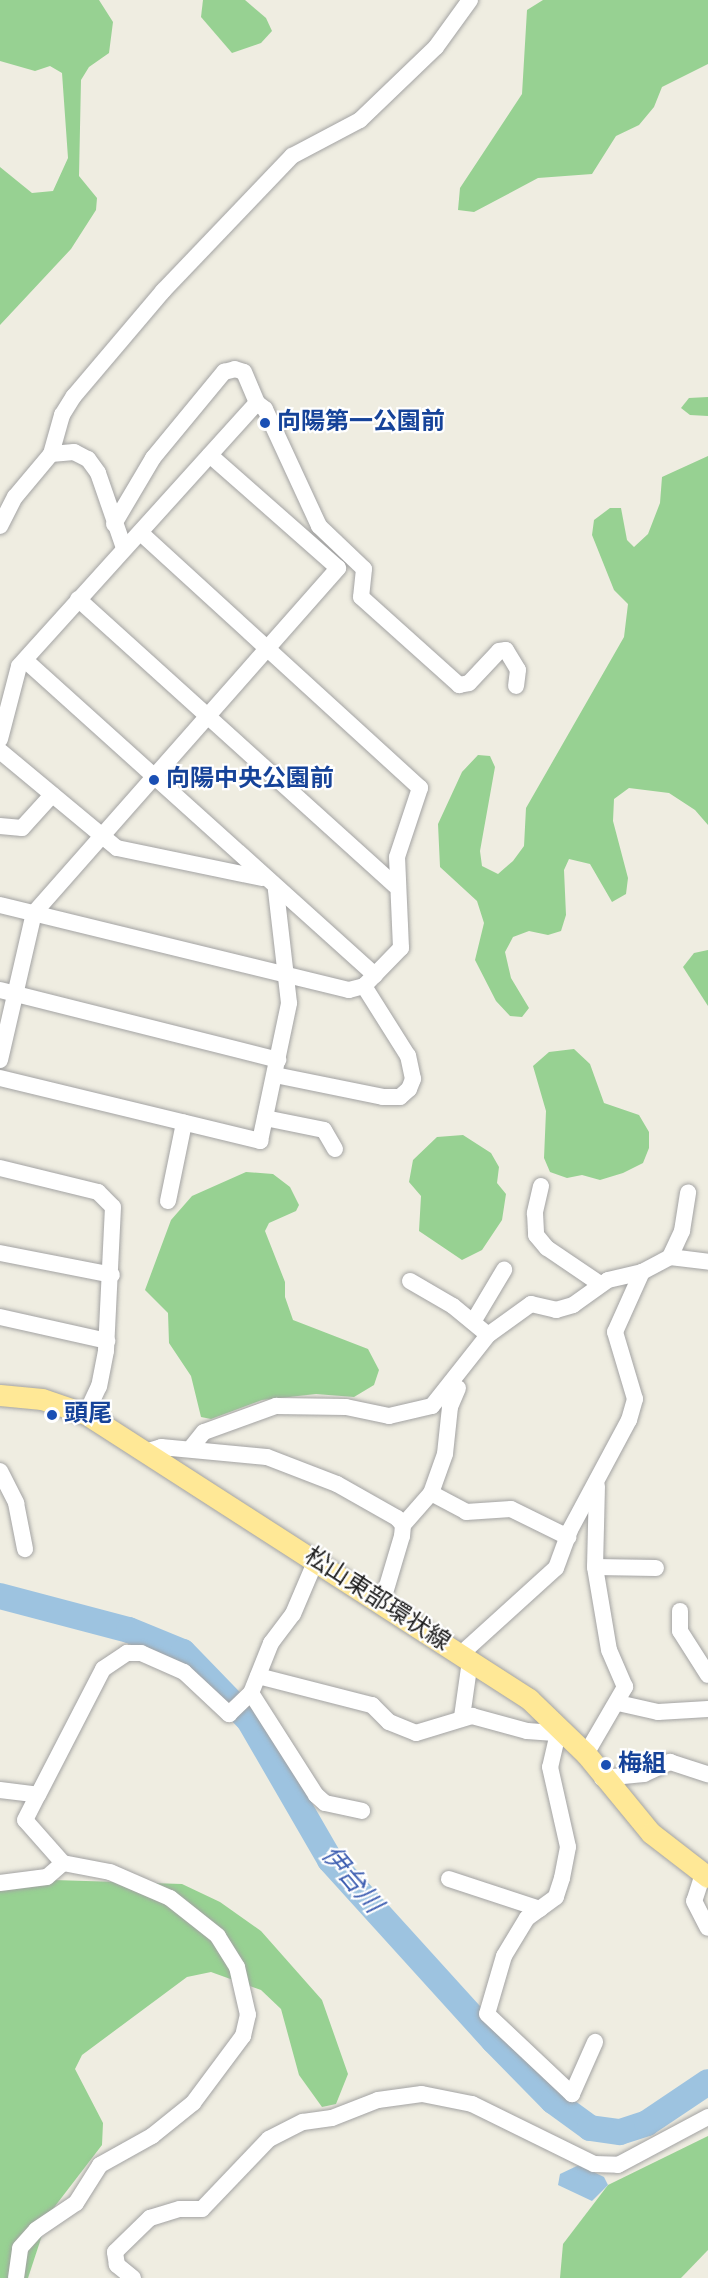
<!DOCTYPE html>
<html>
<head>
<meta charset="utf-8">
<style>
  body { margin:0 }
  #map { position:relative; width:708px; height:2278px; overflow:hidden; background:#efede1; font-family:"Alegreya Sans","Noto Sans JP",sans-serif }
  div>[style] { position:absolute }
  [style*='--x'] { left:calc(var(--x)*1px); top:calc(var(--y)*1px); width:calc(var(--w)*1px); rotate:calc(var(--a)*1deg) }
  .forest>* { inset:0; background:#97d192 }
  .water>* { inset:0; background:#9dc3e0 }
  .river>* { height:26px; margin:-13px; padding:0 13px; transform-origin:13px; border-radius:13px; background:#9dc3e0 }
  .roads { filter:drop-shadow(0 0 2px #a3a3a3) drop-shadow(0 0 2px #a3a3a3) }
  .minor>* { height:16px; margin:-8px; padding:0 8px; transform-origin:8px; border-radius:8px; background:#fff }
  .major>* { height:21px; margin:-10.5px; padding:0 10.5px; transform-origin:10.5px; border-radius:10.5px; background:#ffe896 }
  .dots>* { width:16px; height:16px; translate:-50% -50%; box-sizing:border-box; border:3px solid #fff; border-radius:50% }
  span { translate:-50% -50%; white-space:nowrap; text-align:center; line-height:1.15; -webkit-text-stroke:4.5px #fff; paint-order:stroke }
  .transit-label { font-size:24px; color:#164399; font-weight:700 }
  .left { translate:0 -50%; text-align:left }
  .street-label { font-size:24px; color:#1c1c1c }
  .water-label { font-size:26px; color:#4262b3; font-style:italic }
</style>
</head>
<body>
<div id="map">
  <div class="forest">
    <i style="clip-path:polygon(0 0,99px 0,113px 22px,109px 53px,89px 67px,81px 80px,79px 176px,97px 198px,96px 210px,71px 249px,0 325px,0 167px,32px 193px,53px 191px,68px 158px,62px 73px,50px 66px,35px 71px,0 61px)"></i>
    <i style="clip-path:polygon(203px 0,245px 0,266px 18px,272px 31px,261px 43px,232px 53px,201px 17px)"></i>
    <i style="clip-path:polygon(543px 0,708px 0,708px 64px,662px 87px,654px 107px,639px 125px,616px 136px,592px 174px,538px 178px,474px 212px,458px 210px,460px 188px,522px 94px,527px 10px)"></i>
    <i style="clip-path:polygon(708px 397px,708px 416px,690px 415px,681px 408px,689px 398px)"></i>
    <i style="clip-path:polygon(708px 456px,708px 825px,695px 810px,669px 793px,629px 788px,614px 799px,613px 821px,628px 878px,626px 894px,612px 902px,590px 864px,569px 859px,564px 870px,566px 915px,561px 931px,548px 935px,529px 931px,513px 937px,505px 952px,511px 978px,529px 1008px,522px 1017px,510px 1016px,496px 1001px,475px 960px,484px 923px,477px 901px,440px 867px,438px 824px,462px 772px,478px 755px,490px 756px,495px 767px,480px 851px,482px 866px,498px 874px,513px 861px,524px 846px,526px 808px,624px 637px,628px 604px,614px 590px,592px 535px,594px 520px,610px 508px,621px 508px,627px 540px,634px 547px,648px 534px,660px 503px,662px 477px)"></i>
    <i style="clip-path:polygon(708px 950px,708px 1006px,683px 967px,694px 953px)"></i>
    <i style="clip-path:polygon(574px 1049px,590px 1064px,604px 1103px,639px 1115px,649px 1132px,649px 1148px,643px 1163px,623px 1173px,600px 1180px,582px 1175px,567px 1178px,550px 1172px,544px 1158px,546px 1111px,533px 1066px,549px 1052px)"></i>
    <i style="clip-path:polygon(463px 1135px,491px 1153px,499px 1167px,497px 1183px,506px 1194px,502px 1220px,482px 1250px,462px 1260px,419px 1231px,421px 1196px,409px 1182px,413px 1160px,437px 1137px)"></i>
    <i style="clip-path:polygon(246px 1172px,273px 1174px,290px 1187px,299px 1205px,296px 1211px,269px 1223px,265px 1231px,285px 1282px,285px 1297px,293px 1320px,368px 1349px,379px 1370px,374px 1385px,354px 1397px,316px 1394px,262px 1400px,211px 1419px,201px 1417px,191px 1376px,169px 1343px,168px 1313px,145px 1290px,171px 1220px,192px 1196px)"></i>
    <i style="clip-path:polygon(54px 1880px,182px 1884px,220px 1902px,261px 1931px,322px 2000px,348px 2074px,336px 2104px,322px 2107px,299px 2075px,281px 2009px,261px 1990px,211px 1972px,187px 1977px,82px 2055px,75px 2069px,103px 2123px,102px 2145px,49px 2214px,28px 2278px,0 2278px,0 1886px)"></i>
    <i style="clip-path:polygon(708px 2136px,708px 2250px,681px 2278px,560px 2278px,563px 2244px,608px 2185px)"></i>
  </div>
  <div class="water">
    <i style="clip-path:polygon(579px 2165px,604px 2177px,608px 2185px,592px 2201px,558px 2185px,560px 2174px)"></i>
  </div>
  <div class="river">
    <i style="--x:0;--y:1596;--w:133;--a:14.8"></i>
    <i style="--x:129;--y:1630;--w:58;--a:22.2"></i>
    <i style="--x:183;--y:1652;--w:95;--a:45.9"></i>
    <i style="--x:249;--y:1720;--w:162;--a:59.9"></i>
    <i style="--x:330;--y:1860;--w:244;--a:47.8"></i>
    <i style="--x:494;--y:2041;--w:84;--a:45.5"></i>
    <i style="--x:553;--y:2101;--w:46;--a:36.1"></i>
    <i style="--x:590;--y:2128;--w:30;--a:8"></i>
    <i style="--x:620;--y:2132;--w:28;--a:-18"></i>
    <i style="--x:647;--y:2123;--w:73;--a:-33.9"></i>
  </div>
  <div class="roads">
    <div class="minor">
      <i style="--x:51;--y:454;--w:23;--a:-5"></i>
      <i style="--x:74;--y:452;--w:16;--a:27"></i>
      <i style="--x:88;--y:459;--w:17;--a:54"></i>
      <i style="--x:98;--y:473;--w:79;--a:70.9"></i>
      <i style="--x:114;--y:524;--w:77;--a:-59.4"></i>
      <i style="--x:153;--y:458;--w:112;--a:-50.5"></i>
      <i style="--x:224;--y:372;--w:11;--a:-15"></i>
      <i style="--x:235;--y:369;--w:9;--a:18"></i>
      <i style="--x:244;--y:372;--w:34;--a:67"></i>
      <i style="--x:257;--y:403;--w:10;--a:37"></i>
      <i style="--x:265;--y:409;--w:129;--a:65.2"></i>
      <i style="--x:319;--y:526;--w:62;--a:43.7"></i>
      <i style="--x:364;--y:569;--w:28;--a:96"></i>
      <i style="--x:361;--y:597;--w:132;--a:41.9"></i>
      <i style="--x:459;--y:685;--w:10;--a:-11"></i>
      <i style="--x:469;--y:683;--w:44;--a:-46.8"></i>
      <i style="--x:499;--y:651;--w:7;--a:-8"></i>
      <i style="--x:506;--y:650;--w:23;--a:59"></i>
      <i style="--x:518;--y:670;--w:16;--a:97"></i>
      <i style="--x:0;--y:526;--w:33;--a:-63"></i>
      <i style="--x:15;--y:497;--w:56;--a:-50.1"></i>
      <i style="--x:51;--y:454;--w:41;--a:-74.2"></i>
      <i style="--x:62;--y:415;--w:22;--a:-58"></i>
      <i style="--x:74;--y:396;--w:138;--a:-49.7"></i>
      <i style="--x:163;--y:291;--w:187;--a:-46.3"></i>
      <i style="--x:292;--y:156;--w:77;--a:-27.9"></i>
      <i style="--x:360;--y:120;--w:105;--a:-43.8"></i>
      <i style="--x:436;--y:47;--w:58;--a:-54.1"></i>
      <i style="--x:78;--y:599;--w:427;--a:42.1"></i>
      <i style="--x:25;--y:660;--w:471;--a:42"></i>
      <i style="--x:0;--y:739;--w:75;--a:-75.4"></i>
      <i style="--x:19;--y:666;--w:355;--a:-47.9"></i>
      <i style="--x:0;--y:751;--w:152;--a:39.7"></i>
      <i style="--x:117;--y:848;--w:148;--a:11.7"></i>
      <i style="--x:0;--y:826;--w:22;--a:5"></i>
      <i style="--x:22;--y:828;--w:45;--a:-47.7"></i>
      <i style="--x:0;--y:905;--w:359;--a:13.7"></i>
      <i style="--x:349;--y:990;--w:16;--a:-15"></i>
      <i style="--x:364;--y:986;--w:53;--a:-45.8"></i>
      <i style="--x:401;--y:948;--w:91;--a:-92.5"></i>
      <i style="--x:397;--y:857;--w:73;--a:-71.6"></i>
      <i style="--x:420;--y:788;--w:379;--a:-137.6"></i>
      <i style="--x:0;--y:990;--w:287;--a:14.1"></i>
      <i style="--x:0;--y:1060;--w:151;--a:-77"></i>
      <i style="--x:34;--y:913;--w:460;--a:-48.6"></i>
      <i style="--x:338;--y:568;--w:171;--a:-138.6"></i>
      <i style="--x:275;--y:1075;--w:110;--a:11.5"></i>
      <i style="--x:383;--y:1097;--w:17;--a:0"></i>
      <i style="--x:400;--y:1097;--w:12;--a:-42"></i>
      <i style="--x:409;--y:1089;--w:11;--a:-68"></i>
      <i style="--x:413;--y:1079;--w:24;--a:-102"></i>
      <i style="--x:408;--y:1056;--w:83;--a:-122.2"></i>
      <i style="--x:0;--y:1078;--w:268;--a:13.6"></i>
      <i style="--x:260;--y:1141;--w:141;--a:-78.1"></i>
      <i style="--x:289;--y:1003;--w:114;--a:-96.6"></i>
      <i style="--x:265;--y:1118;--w:60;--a:11.5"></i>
      <i style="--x:324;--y:1130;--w:22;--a:60"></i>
      <i style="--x:0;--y:1168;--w:101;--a:13.8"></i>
      <i style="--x:98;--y:1192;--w:21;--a:45"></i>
      <i style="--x:113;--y:1207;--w:144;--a:92.8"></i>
      <i style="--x:106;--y:1351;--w:36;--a:101"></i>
      <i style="--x:99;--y:1386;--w:31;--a:115"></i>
      <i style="--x:541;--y:1186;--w:28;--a:103"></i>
      <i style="--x:535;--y:1213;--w:22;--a:87"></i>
      <i style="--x:536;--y:1235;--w:17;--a:50"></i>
      <i style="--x:547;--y:1248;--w:64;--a:34.2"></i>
      <i style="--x:168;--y:1201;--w:80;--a:-78.4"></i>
      <i style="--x:0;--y:1253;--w:114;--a:11.1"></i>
      <i style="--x:670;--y:1257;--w:29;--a:-65"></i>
      <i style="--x:682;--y:1231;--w:39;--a:-81"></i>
      <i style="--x:410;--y:1281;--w:50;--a:30.2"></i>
      <i style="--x:453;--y:1306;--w:45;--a:39.6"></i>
      <i style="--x:0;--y:1317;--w:110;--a:12.6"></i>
      <i style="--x:473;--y:1322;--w:61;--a:-59.2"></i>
      <i style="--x:458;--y:1388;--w:21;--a:113"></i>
      <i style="--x:450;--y:1407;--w:47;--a:96.1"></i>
      <i style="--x:445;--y:1454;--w:41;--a:109.7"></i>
      <i style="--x:431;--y:1493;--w:40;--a:28"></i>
      <i style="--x:466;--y:1512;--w:45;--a:-3.8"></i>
      <i style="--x:511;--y:1509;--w:64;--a:26.2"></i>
      <i style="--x:190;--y:1449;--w:22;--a:-51"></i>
      <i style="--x:204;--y:1432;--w:77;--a:-19.9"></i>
      <i style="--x:276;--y:1406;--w:70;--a:0.8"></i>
      <i style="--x:346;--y:1407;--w:44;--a:11.8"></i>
      <i style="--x:389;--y:1416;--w:44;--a:-13.1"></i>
      <i style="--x:432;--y:1406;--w:90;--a:-51.7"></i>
      <i style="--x:488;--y:1335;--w:53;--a:-35.8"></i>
      <i style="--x:531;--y:1304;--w:26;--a:13"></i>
      <i style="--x:556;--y:1310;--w:18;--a:-16"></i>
      <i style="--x:573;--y:1305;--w:43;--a:-35.5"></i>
      <i style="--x:608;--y:1280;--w:35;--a:-13"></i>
      <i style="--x:145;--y:1452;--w:17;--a:-17"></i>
      <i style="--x:161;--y:1447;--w:106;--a:5.4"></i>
      <i style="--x:267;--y:1457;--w:75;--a:21.1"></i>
      <i style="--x:337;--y:1484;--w:69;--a:29.5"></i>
      <i style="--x:397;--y:1518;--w:9;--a:49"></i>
      <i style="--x:403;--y:1525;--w:11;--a:95"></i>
      <i style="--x:402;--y:1536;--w:70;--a:106.6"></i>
      <i style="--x:0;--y:1471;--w:36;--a:63"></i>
      <i style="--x:16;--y:1503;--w:47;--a:78.9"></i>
      <i style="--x:403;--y:1525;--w:43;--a:-48.8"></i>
      <i style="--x:595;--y:1567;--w:61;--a:0.9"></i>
      <i style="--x:680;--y:1611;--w:20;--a:90"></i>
      <i style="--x:680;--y:1631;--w:52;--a:57.5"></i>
      <i style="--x:461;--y:1654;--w:128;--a:-42.2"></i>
      <i style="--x:556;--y:1568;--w:40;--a:-69.8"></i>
      <i style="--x:570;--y:1530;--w:125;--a:-61.8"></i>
      <i style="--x:629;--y:1420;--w:22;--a:-74"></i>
      <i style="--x:635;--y:1399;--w:70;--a:-106.6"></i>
      <i style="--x:615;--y:1332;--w:66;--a:-65.8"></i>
      <i style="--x:642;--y:1272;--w:32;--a:-28"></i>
      <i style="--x:670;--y:1257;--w:38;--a:7"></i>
      <i style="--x:258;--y:1676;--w:118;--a:14.3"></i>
      <i style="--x:372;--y:1705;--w:24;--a:45"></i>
      <i style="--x:389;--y:1722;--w:29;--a:22"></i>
      <i style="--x:416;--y:1733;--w:59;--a:-16.9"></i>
      <i style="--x:472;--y:1716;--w:57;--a:15.3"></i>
      <i style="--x:527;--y:1731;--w:31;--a:4"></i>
      <i style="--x:558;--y:1733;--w:6;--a:-45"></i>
      <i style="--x:251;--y:1693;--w:121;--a:57.5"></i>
      <i style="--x:316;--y:1795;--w:12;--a:42"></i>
      <i style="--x:325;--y:1803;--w:38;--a:12"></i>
      <i style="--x:618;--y:1703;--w:41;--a:12.7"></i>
      <i style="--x:658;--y:1712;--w:50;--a:-3.4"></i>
      <i style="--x:462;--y:1717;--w:57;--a:-81.9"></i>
      <i style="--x:558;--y:1733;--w:35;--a:103"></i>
      <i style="--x:550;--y:1767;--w:82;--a:77.3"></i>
      <i style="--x:568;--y:1847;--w:32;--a:101"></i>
      <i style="--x:562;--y:1878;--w:20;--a:108"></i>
      <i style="--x:556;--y:1897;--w:36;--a:144"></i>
      <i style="--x:527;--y:1918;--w:44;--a:121.2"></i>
      <i style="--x:504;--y:1956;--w:60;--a:106.3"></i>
      <i style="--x:487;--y:2014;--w:117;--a:43.3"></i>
      <i style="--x:572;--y:2094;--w:57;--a:-66.1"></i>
      <i style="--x:586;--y:1754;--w:78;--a:-59.8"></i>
      <i style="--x:625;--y:1687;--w:40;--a:-113.4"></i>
      <i style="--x:609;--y:1650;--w:84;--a:-99.6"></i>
      <i style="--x:595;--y:1567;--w:81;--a:-88.6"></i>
      <i style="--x:602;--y:1778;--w:42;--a:-5.4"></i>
      <i style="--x:644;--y:1774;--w:29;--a:-25"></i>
      <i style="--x:670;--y:1762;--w:40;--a:18"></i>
      <i style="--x:0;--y:1790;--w:38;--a:7"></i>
      <i style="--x:38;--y:1795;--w:142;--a:-62.7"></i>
      <i style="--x:103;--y:1669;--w:29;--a:-34"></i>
      <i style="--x:127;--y:1653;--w:14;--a:0"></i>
      <i style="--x:141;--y:1653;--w:47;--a:23.8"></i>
      <i style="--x:184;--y:1672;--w:62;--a:43"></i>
      <i style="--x:229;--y:1714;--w:30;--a:-44"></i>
      <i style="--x:251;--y:1693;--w:54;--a:-68.2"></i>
      <i style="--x:271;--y:1643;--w:36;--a:-53"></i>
      <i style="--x:293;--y:1614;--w:59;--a:-66.9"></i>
      <i style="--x:703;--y:1874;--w:28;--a:108"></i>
      <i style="--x:694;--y:1901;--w:30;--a:63"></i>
      <i style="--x:449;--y:1879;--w:96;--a:18.2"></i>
      <i style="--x:0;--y:1883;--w:47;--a:-7.3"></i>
      <i style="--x:47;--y:1877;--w:21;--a:-41"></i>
      <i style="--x:16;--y:2278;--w:30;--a:-82"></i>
      <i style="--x:20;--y:2248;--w:24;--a:-48"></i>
      <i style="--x:36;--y:2230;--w:48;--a:-34"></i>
      <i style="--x:76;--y:2203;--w:45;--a:-57.7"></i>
      <i style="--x:100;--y:2165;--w:60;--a:-29.1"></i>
      <i style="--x:152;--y:2136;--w:53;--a:-38.8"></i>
      <i style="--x:193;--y:2103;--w:84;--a:-53.3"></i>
      <i style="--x:243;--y:2036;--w:22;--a:-77"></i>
      <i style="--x:248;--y:2015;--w:49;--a:-102.9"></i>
      <i style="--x:237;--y:1967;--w:36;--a:-122"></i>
      <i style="--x:218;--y:1936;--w:61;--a:-141.6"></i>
      <i style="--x:170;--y:1898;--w:65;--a:-156.6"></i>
      <i style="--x:110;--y:1872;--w:48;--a:-169.2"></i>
      <i style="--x:63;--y:1863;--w:57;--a:-131.5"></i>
      <i style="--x:25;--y:1820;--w:28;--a:-63"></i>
      <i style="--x:133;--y:2278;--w:21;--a:-141"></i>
      <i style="--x:117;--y:2265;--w:13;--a:-99"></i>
      <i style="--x:115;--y:2252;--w:49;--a:-44.2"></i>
      <i style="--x:150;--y:2218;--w:31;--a:-17"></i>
      <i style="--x:180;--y:2209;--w:22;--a:0"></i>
      <i style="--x:202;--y:2209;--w:97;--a:-46.3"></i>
      <i style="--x:269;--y:2139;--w:38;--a:-27"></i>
      <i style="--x:303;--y:2122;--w:29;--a:-8"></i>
      <i style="--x:332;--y:2118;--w:49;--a:-21.4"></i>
      <i style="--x:378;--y:2100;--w:44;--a:-7.8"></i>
      <i style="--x:422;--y:2094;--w:51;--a:11.3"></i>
      <i style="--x:472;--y:2104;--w:136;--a:26.2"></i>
      <i style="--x:594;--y:2164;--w:24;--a:2"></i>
      <i style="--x:618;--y:2165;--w:102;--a:-28.1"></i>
    </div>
    <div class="major">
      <i style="--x:0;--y:1395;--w:42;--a:5.4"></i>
      <i style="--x:42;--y:1399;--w:46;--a:18.8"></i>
      <i style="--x:86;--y:1414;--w:527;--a:32.75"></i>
      <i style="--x:529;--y:1699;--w:79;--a:44"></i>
      <i style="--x:586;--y:1754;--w:102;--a:50.6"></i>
      <i style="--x:651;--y:1833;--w:72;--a:37.7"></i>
    </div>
  </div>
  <div class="dots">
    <i style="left:265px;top:423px;background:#1a4fb4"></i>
    <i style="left:154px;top:780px;background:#1a4fb4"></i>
    <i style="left:52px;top:1415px;background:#1a4fb4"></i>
    <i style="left:606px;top:1765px;background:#1a4fb4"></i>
  </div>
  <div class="transit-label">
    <span class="left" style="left:277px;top:423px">向陽第一公園前</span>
    <span class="left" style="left:166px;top:780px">向陽中央公園前</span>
    <span class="left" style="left:64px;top:1415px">頭尾</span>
    <span class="left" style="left:618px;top:1765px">梅組</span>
  </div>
  <div class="street-label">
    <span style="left:377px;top:1600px;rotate:33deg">松山東部環状線</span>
  </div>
  <div class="water-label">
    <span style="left:351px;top:1880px;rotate:50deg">伊台川</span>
  </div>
</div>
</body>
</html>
